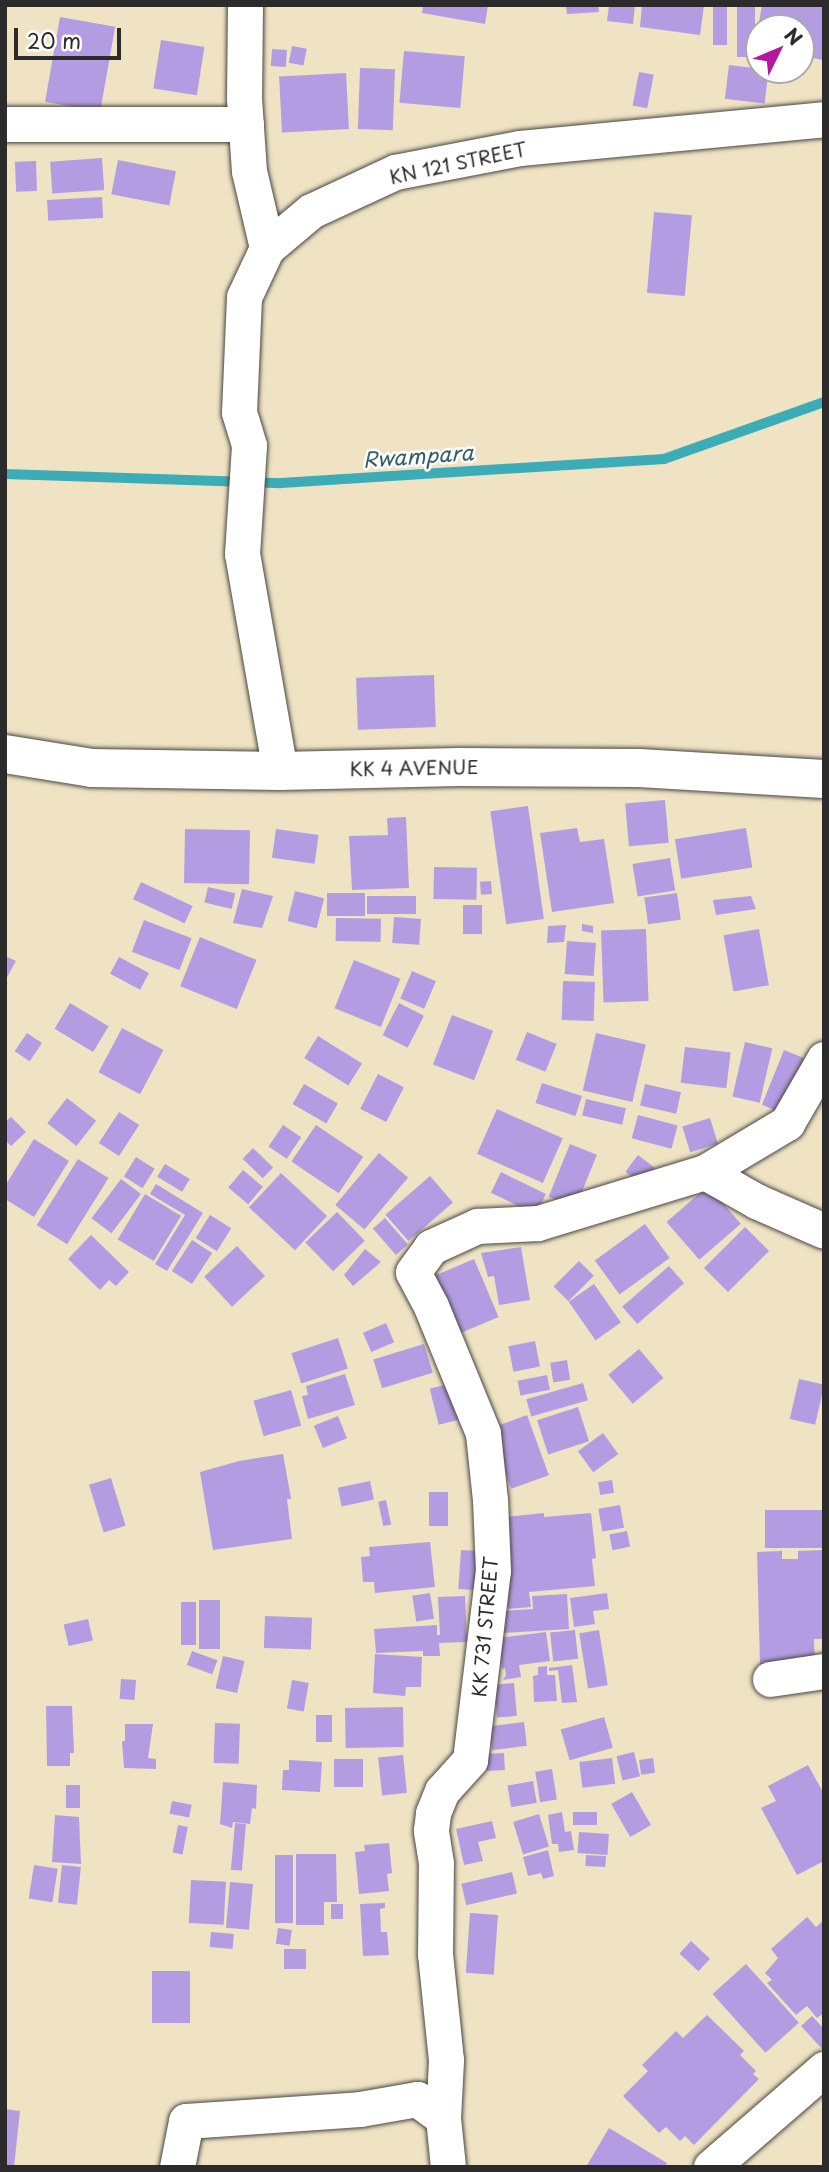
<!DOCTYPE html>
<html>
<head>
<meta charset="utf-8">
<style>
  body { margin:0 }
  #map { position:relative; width:829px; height:2172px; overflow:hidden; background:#efe3c4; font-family:"Playpen Sans",sans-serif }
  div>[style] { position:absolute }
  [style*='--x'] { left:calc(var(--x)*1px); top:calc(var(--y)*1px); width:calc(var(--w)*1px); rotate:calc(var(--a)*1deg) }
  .stream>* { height:10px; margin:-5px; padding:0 5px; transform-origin:5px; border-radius:5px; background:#3cadb6 }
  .building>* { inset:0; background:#b49ce2; transform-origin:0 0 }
  .roads { filter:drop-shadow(0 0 2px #484742) drop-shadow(0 0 2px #484742) }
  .minor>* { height:35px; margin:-17.5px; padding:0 17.5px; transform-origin:17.5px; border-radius:17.5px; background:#fff }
  .secondary>* { height:38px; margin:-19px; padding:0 19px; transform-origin:19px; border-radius:19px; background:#fff }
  span { translate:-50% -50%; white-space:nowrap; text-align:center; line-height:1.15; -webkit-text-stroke:5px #fff; paint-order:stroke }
  .street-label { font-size:19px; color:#2b2b2b }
  .water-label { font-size:21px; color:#325f63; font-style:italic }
  .frame { position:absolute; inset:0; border:7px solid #2b2b2b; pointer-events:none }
  .north { position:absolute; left:745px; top:14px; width:70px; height:70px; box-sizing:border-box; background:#fff; border:2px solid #aaa; border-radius:50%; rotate:47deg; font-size:19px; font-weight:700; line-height:28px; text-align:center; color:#2b2b2b }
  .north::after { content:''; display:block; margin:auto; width:24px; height:32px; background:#b5179e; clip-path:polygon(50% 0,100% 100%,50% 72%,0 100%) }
  .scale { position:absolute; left:14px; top:28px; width:107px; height:32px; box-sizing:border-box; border:4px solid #2b2b2b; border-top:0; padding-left:9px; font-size:21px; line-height:24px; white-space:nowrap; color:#2b2b2b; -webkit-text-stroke:5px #fff; paint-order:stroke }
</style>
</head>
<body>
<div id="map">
  <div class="stream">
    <i style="--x:5;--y:474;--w:276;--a:1.9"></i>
    <i style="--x:281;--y:483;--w:384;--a:-3.6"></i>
    <i style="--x:664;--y:459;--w:170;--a:-19.6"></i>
  </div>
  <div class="building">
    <i style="clip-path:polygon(423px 5px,488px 5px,485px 24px,422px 13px)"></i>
    <i style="clip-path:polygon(566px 5px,598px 5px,599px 12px,567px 14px)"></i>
    <i style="clip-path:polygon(609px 5px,635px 5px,633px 24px,607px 21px)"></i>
    <i style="clip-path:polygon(642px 5px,704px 5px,700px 35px,640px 27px)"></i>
    <i style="left:713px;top:5px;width:14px;height:40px"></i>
    <i style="left:737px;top:5px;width:18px;height:52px"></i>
    <i style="clip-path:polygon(762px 5px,824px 5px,824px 60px,801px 56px,801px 28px,758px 28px)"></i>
    <i style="left:60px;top:17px;width:56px;height:86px;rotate:10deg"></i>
    <i style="clip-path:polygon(758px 33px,759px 33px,759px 58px,754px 57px)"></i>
    <i style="left:161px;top:40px;width:44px;height:49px;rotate:9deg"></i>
    <i style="left:292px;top:46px;width:15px;height:17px;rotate:11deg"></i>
    <i style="left:272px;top:49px;width:15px;height:17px;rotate:4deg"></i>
    <i style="left:404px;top:51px;width:61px;height:52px;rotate:5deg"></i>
    <i style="left:729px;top:65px;width:40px;height:34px;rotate:7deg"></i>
    <i style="left:360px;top:68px;width:35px;height:61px;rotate:2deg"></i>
    <i style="left:639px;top:72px;width:15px;height:34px;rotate:11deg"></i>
    <i style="left:346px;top:73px;width:56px;height:67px;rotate:87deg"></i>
    <i style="left:102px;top:158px;width:32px;height:52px;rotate:86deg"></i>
    <i style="left:118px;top:160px;width:59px;height:35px;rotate:11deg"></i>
    <i style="left:36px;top:161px;width:30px;height:21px;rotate:88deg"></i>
    <i style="left:102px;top:197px;width:21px;height:55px;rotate:87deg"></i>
    <i style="left:654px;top:212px;width:38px;height:81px;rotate:5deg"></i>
    <i style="left:434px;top:675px;width:52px;height:78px;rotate:88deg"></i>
    <i style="left:665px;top:800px;width:43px;height:40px;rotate:85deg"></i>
    <i style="left:528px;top:806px;width:114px;height:38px;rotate:82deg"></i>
    <i style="clip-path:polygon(406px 817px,409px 888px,352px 890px,349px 836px,388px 835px,387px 818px)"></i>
    <i style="clip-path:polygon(577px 828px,580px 842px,604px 839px,614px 903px,552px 912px,540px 833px)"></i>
    <i style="left:746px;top:828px;width:40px;height:72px;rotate:81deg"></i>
    <i style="left:185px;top:829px;width:65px;height:54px;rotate:1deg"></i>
    <i style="left:276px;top:829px;width:43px;height:29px;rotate:8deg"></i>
    <i style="left:670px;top:858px;width:33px;height:38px;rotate:81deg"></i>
    <i style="left:434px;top:867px;width:43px;height:32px;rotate:1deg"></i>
    <i style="left:491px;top:881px;width:13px;height:11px;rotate:86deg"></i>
    <i style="left:141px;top:882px;width:57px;height:19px;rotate:25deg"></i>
    <i style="left:208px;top:887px;width:28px;height:16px;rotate:13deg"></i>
    <i style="clip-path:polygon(242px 889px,273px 896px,262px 928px,233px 923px)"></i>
    <i style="left:295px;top:891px;width:30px;height:31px;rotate:14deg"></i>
    <i style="left:365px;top:893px;width:23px;height:38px;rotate:90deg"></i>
    <i style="left:677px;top:893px;width:27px;height:33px;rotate:82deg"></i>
    <i style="left:367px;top:896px;width:49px;height:18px"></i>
    <i style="clip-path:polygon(751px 896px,756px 909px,716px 915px,713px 900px)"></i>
    <i style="left:463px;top:905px;width:19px;height:29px"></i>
    <i style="left:394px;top:917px;width:27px;height:26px;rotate:4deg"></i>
    <i style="left:336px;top:918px;width:45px;height:23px;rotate:1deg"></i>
    <i style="left:144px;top:920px;width:51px;height:34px;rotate:21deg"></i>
    <i style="clip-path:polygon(582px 924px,593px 926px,593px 933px,582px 931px)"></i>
    <i style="clip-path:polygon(566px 925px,564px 942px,547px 943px,548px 926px)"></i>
    <i style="left:646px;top:929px;width:72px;height:45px;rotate:88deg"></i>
    <i style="left:759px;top:929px;width:57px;height:36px;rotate:80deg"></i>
    <i style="left:200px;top:937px;width:61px;height:53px;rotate:22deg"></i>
    <i style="left:567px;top:941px;width:29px;height:33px;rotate:4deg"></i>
    <i style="clip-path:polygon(5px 956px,16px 961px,5px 981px)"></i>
    <i style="left:119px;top:957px;width:34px;height:19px;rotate:28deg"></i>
    <i style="left:354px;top:960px;width:50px;height:52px;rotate:22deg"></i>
    <i style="left:412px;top:971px;width:26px;height:30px;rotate:23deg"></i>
    <i style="left:563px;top:981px;width:32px;height:39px;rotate:2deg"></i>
    <i style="left:70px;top:1003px;width:45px;height:30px;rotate:31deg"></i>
    <i style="left:399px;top:1003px;width:28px;height:36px;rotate:27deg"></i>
    <i style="left:452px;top:1015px;width:44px;height:53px;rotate:21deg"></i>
    <i style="left:122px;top:1028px;width:47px;height:50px;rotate:28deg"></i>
    <i style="left:527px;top:1032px;width:32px;height:30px;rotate:22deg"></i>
    <i style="left:27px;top:1033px;width:18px;height:22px;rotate:34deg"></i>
    <i style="left:596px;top:1033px;width:51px;height:59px;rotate:13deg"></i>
    <i style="left:318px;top:1036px;width:52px;height:26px;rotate:32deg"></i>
    <i style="left:745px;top:1042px;width:28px;height:56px;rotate:13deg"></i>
    <i style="left:685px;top:1047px;width:46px;height:36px;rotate:7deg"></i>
    <i style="left:784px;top:1050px;width:22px;height:59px;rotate:22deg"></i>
    <i style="left:378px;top:1074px;width:29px;height:39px;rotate:27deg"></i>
    <i style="left:542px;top:1083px;width:42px;height:21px;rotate:18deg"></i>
    <i style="left:304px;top:1084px;width:39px;height:23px;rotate:30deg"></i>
    <i style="left:645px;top:1084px;width:37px;height:22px;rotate:13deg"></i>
    <i style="left:67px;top:1098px;width:37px;height:32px;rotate:38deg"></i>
    <i style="left:586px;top:1099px;width:41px;height:17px;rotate:13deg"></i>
    <i style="left:497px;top:1109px;width:72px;height:49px;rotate:24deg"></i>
    <i style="left:119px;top:1112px;width:24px;height:37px;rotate:33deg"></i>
    <i style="left:638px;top:1115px;width:41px;height:24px;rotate:15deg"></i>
    <i style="clip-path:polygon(11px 1117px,26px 1132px,11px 1146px,5px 1140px,5px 1122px)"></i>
    <i style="left:710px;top:1118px;width:27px;height:29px;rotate:73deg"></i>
    <i style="left:283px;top:1125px;width:22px;height:26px;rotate:34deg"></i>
    <i style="left:316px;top:1125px;width:57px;height:44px;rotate:34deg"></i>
    <i style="clip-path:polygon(34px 1139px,69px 1161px,34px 1217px,5px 1199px,5px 1186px)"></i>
    <i style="left:570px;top:1144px;width:29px;height:57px;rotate:22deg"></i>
    <i style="left:253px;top:1148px;width:28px;height:15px;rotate:44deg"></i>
    <i style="left:379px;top:1153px;width:38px;height:68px;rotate:40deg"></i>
    <i style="left:638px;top:1155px;width:21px;height:21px;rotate:37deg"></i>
    <i style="left:136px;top:1157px;width:22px;height:23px;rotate:32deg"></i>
    <i style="left:78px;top:1159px;width:36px;height:78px;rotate:32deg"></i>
    <i style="left:165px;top:1164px;width:29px;height:15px;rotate:31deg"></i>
    <i style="left:243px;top:1170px;width:26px;height:23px;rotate:40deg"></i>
    <i style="left:501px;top:1172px;width:50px;height:23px;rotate:26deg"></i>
    <i style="left:281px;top:1173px;width:63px;height:47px;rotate:43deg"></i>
    <i style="left:430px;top:1176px;width:35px;height:59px;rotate:49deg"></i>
    <i style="left:121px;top:1179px;width:25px;height:49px;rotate:37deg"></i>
    <i style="clip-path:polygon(156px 1184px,203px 1213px,167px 1271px,155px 1264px,185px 1215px,150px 1194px)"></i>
    <i style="left:708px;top:1186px;width:50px;height:55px;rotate:49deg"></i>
    <i style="left:145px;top:1194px;width:42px;height:53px;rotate:31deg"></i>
    <i style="left:337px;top:1212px;width:40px;height:44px;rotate:46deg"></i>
    <i style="left:210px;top:1215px;width:25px;height:27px;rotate:32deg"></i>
    <i style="left:385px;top:1218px;width:35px;height:16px;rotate:49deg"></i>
    <i style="left:645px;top:1224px;width:42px;height:62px;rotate:54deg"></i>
    <i style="left:745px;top:1227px;width:34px;height:58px;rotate:45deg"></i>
    <i style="clip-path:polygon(91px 1235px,129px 1272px,116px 1286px,109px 1280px,100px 1290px,68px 1259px)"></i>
    <i style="left:192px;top:1240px;width:24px;height:37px;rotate:33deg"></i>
    <i style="left:237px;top:1246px;width:41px;height:45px;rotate:47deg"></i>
    <i style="clip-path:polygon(521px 1247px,530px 1300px,499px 1305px,494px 1276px,488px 1277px,481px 1253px)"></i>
    <i style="clip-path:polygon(365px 1249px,381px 1262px,353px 1286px,344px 1275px)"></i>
    <i style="left:474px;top:1259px;width:63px;height:45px;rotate:67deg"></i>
    <i style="left:579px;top:1261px;width:21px;height:36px;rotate:45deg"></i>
    <i style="left:669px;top:1266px;width:23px;height:62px;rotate:49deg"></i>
    <i style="left:594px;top:1284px;width:47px;height:31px;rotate:55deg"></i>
    <i style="left:386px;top:1323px;width:21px;height:25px;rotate:67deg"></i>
    <i style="left:338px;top:1338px;width:32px;height:49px;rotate:72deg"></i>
    <i style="left:535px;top:1341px;width:26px;height:27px;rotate:79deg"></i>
    <i style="left:424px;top:1344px;width:30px;height:53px;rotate:73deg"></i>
    <i style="left:639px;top:1349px;width:38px;height:40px;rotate:50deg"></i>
    <i style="left:567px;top:1360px;width:20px;height:17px;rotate:81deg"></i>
    <i style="clip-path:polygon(345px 1374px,355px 1405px,308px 1419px,302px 1396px,308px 1395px,306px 1386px)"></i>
    <i style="left:547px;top:1375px;width:15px;height:30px;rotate:79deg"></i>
    <i style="left:799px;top:1379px;width:26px;height:41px;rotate:13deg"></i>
    <i style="left:453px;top:1383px;width:37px;height:24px;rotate:76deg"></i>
    <i style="left:583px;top:1383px;width:18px;height:59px;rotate:74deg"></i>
    <i style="left:291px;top:1390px;width:37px;height:39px;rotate:74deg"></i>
    <i style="left:578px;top:1407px;width:36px;height:43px;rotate:72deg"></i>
    <i style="left:527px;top:1415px;width:64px;height:40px;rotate:70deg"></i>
    <i style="left:338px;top:1416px;width:24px;height:26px;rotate:68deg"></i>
    <i style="left:603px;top:1433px;width:26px;height:31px;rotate:54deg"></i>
    <i style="clip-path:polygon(283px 1454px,291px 1499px,287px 1499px,292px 1539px,213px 1550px,200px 1472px,239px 1461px)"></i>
    <i style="left:111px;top:1478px;width:50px;height:23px;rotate:73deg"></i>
    <i style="left:612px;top:1480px;width:13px;height:14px;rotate:81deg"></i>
    <i style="left:370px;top:1481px;width:19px;height:33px;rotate:78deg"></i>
    <i style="left:429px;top:1492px;width:19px;height:34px"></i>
    <i style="left:386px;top:1500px;width:25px;height:8px;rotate:78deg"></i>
    <i style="left:620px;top:1505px;width:23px;height:22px;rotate:80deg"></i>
    <i style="left:765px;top:1510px;width:59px;height:38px"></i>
    <i style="clip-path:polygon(544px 1513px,544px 1517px,591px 1513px,596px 1558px,592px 1559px,595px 1586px,529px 1592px,531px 1607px,508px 1609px,506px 1581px,510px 1580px,505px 1517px)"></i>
    <i style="left:627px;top:1531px;width:16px;height:18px;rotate:79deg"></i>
    <i style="clip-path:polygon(430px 1542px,435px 1587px,375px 1593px,374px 1582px,363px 1582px,361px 1557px,370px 1556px,369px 1547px)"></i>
    <i style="left:461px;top:1550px;width:16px;height:39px;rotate:4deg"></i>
    <i style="clip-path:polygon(824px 1550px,824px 1639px,814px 1639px,815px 1664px,760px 1665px,757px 1552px,782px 1551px,782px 1559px,798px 1559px,798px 1551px)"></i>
    <i style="left:430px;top:1593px;width:26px;height:18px;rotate:81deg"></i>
    <i style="clip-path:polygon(607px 1593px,609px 1609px,593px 1611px,595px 1624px,574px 1627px,570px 1598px)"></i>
    <i style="clip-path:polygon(567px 1594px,569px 1629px,502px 1633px,501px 1611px,533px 1609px,532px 1596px)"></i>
    <i style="clip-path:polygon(465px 1596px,467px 1642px,439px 1643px,440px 1656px,423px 1656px,423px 1651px,376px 1653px,374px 1629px,437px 1625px,437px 1635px,440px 1635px,438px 1597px)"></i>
    <i style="left:199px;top:1600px;width:21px;height:49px"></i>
    <i style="left:181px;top:1602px;width:15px;height:43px"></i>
    <i style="left:265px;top:1616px;width:47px;height:32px;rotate:2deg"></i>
    <i style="left:88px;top:1619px;width:22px;height:25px;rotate:77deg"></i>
    <i style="left:575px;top:1630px;width:29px;height:25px;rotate:84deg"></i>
    <i style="left:599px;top:1630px;width:56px;height:20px;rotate:81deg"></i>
    <i style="clip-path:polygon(546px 1632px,550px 1661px,519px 1665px,521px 1677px,503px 1680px,506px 1675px,505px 1668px,502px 1669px,498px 1638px)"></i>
    <i style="left:192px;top:1651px;width:27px;height:15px;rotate:20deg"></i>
    <i style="clip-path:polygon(375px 1654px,422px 1657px,421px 1687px,406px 1687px,405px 1696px,373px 1693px)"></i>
    <i style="left:223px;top:1656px;width:22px;height:33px;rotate:13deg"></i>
    <i style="clip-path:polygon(572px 1665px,577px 1702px,562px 1703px,558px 1670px,549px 1671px,549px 1668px)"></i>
    <i style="clip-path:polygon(547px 1666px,547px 1675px,555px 1675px,557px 1701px,534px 1702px,533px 1676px,538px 1675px,538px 1667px)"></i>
    <i style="left:121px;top:1679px;width:15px;height:20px;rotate:4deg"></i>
    <i style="left:292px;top:1680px;width:17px;height:29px;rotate:10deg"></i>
    <i style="left:514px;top:1683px;width:33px;height:20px;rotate:85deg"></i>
    <i style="clip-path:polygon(46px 1706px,72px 1706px,74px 1753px,70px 1753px,70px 1766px,47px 1766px)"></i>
    <i style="left:403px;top:1707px;width:40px;height:58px;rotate:89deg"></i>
    <i style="left:316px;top:1715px;width:16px;height:27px"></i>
    <i style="left:604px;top:1717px;width:32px;height:45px;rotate:74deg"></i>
    <i style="left:524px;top:1722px;width:24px;height:35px;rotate:83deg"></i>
    <i style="left:215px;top:1723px;width:25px;height:40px;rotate:2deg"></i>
    <i style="clip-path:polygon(125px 1724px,153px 1724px,148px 1758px,156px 1759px,156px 1769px,124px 1768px,122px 1741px,125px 1741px)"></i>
    <i style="left:634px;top:1752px;width:25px;height:18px;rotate:76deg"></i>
    <i style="left:504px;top:1753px;width:17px;height:18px;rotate:87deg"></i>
    <i style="left:403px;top:1755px;width:38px;height:25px;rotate:84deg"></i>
    <i style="left:612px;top:1758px;width:26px;height:33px;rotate:83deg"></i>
    <i style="left:653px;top:1758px;width:15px;height:14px;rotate:82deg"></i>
    <i style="left:334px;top:1759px;width:29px;height:28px"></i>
    <i style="clip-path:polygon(289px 1760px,322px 1762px,320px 1792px,282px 1790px,283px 1770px,289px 1770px)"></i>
    <i style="clip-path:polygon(808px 1765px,824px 1794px,824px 1861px,797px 1875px,761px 1808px,776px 1801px,768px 1786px)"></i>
    <i style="left:552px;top:1769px;width:31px;height:17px;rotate:81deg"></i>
    <i style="left:533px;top:1781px;width:22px;height:26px;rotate:80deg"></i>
    <i style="clip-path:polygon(223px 1782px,257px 1785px,256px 1809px,252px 1808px,250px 1824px,233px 1822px,232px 1828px,220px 1824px)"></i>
    <i style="left:80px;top:1785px;width:23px;height:14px;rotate:90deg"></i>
    <i style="left:632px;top:1792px;width:38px;height:24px;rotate:60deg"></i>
    <i style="left:172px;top:1801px;width:20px;height:13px;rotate:11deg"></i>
    <i style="clip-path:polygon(562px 1812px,565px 1832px,571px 1831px,574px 1850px,559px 1852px,558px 1844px,552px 1844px,548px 1815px)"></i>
    <i style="left:573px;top:1812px;width:24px;height:13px"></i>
    <i style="left:539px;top:1814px;width:34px;height:27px;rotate:73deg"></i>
    <i style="clip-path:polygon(55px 1815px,79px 1817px,81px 1864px,52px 1862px)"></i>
    <i style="clip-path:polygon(492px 1821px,496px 1838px,478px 1842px,483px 1861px,464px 1865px,456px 1829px)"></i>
    <i style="left:235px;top:1823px;width:11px;height:47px;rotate:5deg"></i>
    <i style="left:178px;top:1825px;width:10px;height:28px;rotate:11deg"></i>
    <i style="left:579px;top:1832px;width:30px;height:21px;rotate:4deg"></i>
    <i style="clip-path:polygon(389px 1843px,392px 1873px,387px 1874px,389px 1891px,359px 1894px,355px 1852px,365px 1851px,364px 1845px)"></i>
    <i style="clip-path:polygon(548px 1850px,554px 1876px,543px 1879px,541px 1873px,528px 1876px,523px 1857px)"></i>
    <i style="clip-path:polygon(296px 1854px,336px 1854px,337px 1902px,324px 1902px,324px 1925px,296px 1925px)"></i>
    <i style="left:275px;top:1855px;width:18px;height:68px"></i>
    <i style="left:586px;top:1855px;width:20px;height:11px;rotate:3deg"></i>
    <i style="left:34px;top:1865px;width:24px;height:34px;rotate:9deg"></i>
    <i style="left:62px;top:1865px;width:19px;height:38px;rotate:6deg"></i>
    <i style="left:512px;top:1872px;width:22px;height:52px;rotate:77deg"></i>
    <i style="left:191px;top:1880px;width:35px;height:43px;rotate:3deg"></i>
    <i style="left:230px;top:1882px;width:23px;height:46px;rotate:5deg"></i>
    <i style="clip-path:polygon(385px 1903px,385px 1908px,380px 1909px,381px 1932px,387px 1932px,389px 1955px,363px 1956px,360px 1904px)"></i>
    <i style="left:331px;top:1904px;width:12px;height:15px"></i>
    <i style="left:470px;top:1913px;width:28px;height:60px;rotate:4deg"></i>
    <i style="clip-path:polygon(807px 1917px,816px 1927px,824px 1920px,824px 2013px,817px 2018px,807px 2006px,796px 2015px,767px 1983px,772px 1980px,765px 1973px,778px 1958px,771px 1949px)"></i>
    <i style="left:278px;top:1928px;width:14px;height:16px;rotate:8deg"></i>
    <i style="left:211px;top:1932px;width:23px;height:15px;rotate:5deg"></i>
    <i style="left:691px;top:1941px;width:26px;height:17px;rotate:43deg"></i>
    <i style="left:284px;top:1949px;width:22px;height:20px"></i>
    <i style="left:746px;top:1964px;width:79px;height:45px;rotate:48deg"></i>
    <i style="left:190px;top:1971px;width:52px;height:38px;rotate:90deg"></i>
    <i style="clip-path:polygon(707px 2015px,744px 2051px,740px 2055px,756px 2071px,753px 2074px,759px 2079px,694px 2145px,685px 2136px,680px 2141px,666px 2127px,659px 2133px,623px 2096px,648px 2071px,642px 2065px,676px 2031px,683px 2038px)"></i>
    <i style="clip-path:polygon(812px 2016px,824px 2029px,824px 2051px,801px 2026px)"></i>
    <i style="clip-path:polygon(5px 2109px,20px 2111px,14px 2167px,5px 2167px)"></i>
    <i style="clip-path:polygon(609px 2128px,667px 2163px,665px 2167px,586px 2167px)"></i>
  </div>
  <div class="roads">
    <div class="minor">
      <i style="--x:245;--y:5;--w:93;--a:90.6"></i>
      <i style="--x:244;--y:98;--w:73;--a:86.1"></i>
      <i style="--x:249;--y:171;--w:79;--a:76.8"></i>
      <i style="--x:5;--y:124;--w:241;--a:0"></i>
      <i style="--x:280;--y:771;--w:220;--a:-99.9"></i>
      <i style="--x:242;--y:554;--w:109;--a:-86.3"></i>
      <i style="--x:249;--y:445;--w:34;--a:-107"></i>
      <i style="--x:239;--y:412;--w:115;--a:-87.5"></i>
      <i style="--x:244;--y:297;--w:54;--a:-64.9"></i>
      <i style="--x:267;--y:248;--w:57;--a:-40.1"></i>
      <i style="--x:311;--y:211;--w:93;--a:-24.9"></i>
      <i style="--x:395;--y:172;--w:127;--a:-10.9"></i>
      <i style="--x:520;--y:148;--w:305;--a:-5.4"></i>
      <i style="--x:705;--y:1172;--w:59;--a:29.6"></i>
      <i style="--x:756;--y:1201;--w:74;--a:23.8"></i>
      <i style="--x:770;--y:1679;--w:55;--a:-8.4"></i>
      <i style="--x:177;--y:2167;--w:47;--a:-78.9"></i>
      <i style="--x:186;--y:2121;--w:174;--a:-3.9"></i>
      <i style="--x:360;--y:2109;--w:58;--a:-10"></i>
      <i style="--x:417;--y:2099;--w:32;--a:36"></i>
      <i style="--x:448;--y:2167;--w:49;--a:-95.8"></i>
      <i style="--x:443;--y:2118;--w:58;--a:-87"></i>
      <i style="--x:446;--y:2060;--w:107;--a:-95.9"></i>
      <i style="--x:435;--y:1954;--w:91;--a:-89.4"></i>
      <i style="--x:436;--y:1863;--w:33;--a:-99"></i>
      <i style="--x:431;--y:1830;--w:17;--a:-83"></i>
      <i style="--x:433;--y:1813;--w:24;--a:-68"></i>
      <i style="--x:442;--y:1791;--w:42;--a:-47.9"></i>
      <i style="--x:470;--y:1760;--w:190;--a:-83.1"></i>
      <i style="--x:493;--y:1571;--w:71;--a:-92.4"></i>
      <i style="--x:490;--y:1500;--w:67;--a:-96"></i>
      <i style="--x:483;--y:1433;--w:137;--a:-112.3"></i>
      <i style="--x:431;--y:1306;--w:38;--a:-118"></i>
      <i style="--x:413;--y:1272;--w:31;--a:-54"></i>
      <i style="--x:431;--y:1247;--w:51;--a:-24.5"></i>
      <i style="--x:477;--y:1226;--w:61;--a:-2.8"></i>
      <i style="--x:538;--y:1223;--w:175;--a:-17"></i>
      <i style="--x:705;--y:1172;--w:96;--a:-30.9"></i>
      <i style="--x:787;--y:1123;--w:74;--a:-60"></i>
      <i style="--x:711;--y:2167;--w:150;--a:-40.9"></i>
    </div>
    <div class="secondary">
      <i style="--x:5;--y:754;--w:88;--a:9.1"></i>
      <i style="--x:92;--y:768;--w:188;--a:0.9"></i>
      <i style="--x:280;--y:771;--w:179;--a:-1.3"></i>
      <i style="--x:459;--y:767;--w:180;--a:0.3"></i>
      <i style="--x:639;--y:768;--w:185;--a:3.4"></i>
    </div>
  </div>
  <div class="street-label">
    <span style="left:458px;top:163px;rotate:-12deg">KN 121 STREET</span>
    <span style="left:414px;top:768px;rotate:-1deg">KK 4 AVENUE</span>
    <span style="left:485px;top:1627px;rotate:-85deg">KK 731 STREET</span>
  </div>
  <div class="water-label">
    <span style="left:418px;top:455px;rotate:-4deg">Rwampara</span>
  </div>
  <div class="frame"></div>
  <div class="north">N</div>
  <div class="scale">20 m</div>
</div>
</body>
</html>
